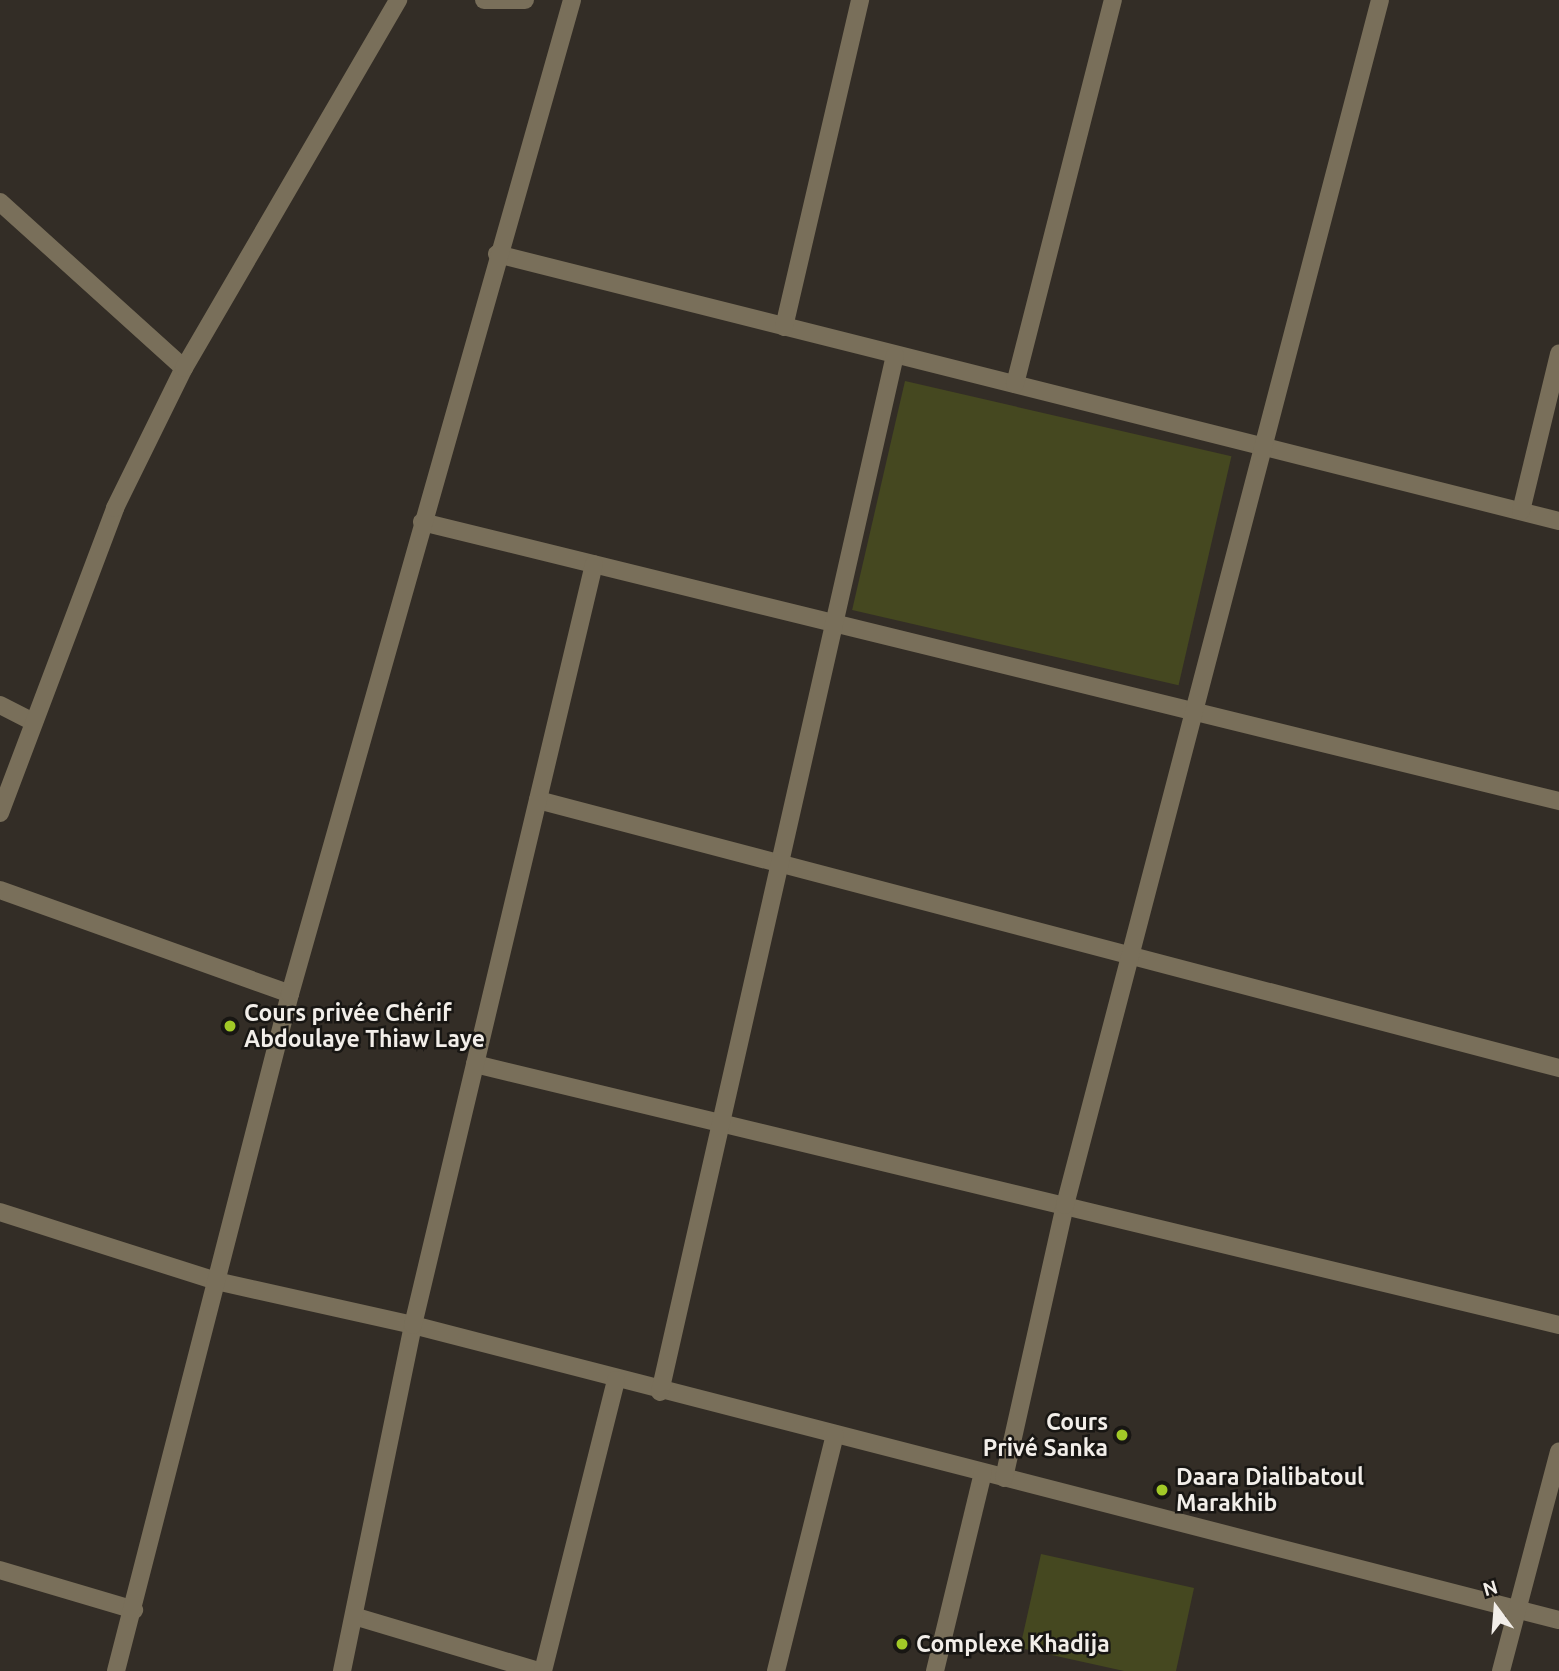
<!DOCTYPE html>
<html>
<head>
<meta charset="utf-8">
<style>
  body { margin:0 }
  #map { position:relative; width:1559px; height:1671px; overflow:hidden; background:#332d26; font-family:Ubuntu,sans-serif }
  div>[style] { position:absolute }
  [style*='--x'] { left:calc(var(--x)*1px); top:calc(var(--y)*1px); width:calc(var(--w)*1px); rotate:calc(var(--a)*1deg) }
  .green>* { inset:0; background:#454820; transform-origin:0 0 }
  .minor>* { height:18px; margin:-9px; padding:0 9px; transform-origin:9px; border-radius:9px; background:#796f5a }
  .dots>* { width:19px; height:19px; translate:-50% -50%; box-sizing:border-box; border:4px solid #181613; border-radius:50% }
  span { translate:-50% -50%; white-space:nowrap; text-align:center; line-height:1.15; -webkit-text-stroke:5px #181613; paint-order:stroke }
  .poi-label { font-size:23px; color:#f2eee9; font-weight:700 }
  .left { translate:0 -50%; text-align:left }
  .right { translate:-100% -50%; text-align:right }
  .north { position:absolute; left:1461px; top:1573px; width:70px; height:70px; -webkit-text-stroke:5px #181613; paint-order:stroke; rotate:344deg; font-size:19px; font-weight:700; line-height:28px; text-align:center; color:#f2eee9 }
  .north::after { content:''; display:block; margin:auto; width:24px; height:32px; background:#f2eee9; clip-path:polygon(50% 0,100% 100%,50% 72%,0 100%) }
</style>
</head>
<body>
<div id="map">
  <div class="green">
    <i style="left:905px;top:381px;width:335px;height:235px;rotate:13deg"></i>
    <i style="clip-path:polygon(1041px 1554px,1194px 1588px,1176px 1671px,1124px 1671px,1020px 1648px)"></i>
  </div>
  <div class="minor">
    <i style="--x:484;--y:0;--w:41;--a:0"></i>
    <i style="--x:0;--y:202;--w:248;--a:42.1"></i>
    <i style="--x:497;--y:254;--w:1095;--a:14.11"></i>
    <i style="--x:784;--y:327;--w:336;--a:-76.9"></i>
    <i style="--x:1015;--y:384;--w:396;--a:-75.7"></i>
    <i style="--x:1521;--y:511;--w:162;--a:-76.4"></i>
    <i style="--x:422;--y:522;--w:1171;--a:13.79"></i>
    <i style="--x:0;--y:705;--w:38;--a:27"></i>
    <i style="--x:538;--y:800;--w:1056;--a:14.71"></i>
    <i style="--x:0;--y:813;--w:326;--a:-69.3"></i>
    <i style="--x:115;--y:508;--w:156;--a:-63.8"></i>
    <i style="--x:184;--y:368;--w:426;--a:-59.8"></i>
    <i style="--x:0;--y:890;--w:308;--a:19.7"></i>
    <i style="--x:475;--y:1064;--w:1115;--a:13.54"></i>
    <i style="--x:0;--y:1212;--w:227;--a:17.7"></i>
    <i style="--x:216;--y:1281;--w:202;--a:12.6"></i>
    <i style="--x:413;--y:1325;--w:1183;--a:14.44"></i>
    <i style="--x:660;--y:1392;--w:1063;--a:-77.23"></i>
    <i style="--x:1004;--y:1478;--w:280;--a:-77.4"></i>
    <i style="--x:1065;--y:1205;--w:1245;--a:-75.35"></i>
    <i style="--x:0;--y:1570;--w:140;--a:16.6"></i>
    <i style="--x:357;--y:1617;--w:189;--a:16.6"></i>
    <i style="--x:116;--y:1671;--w:699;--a:-75.59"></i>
    <i style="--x:290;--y:994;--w:1033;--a:-74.16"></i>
    <i style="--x:342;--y:1671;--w:353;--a:-78.4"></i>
    <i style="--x:413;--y:1325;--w:782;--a:-76.62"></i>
    <i style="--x:543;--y:1671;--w:300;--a:-75.9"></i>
    <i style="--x:776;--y:1671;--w:243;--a:-76"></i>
    <i style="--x:935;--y:1671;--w:204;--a:-76.4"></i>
    <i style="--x:1501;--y:1671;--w:227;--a:-75.2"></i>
  </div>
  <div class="dots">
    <i style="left:230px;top:1026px;background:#a2c927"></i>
    <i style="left:1122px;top:1435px;background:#a2c927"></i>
    <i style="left:1162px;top:1490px;background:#a2c927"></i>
    <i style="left:902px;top:1644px;background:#a2c927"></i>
  </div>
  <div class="poi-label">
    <span class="left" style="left:244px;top:1026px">Cours privée Chérif<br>Abdoulaye Thiaw Laye</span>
    <span class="right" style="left:1108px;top:1435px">Cours<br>Privé Sanka</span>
    <span class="left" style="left:1176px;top:1490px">Daara Dialibatoul<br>Marakhib</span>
    <span class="left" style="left:916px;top:1644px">Complexe Khadija</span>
  </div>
  <div class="north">N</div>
</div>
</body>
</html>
